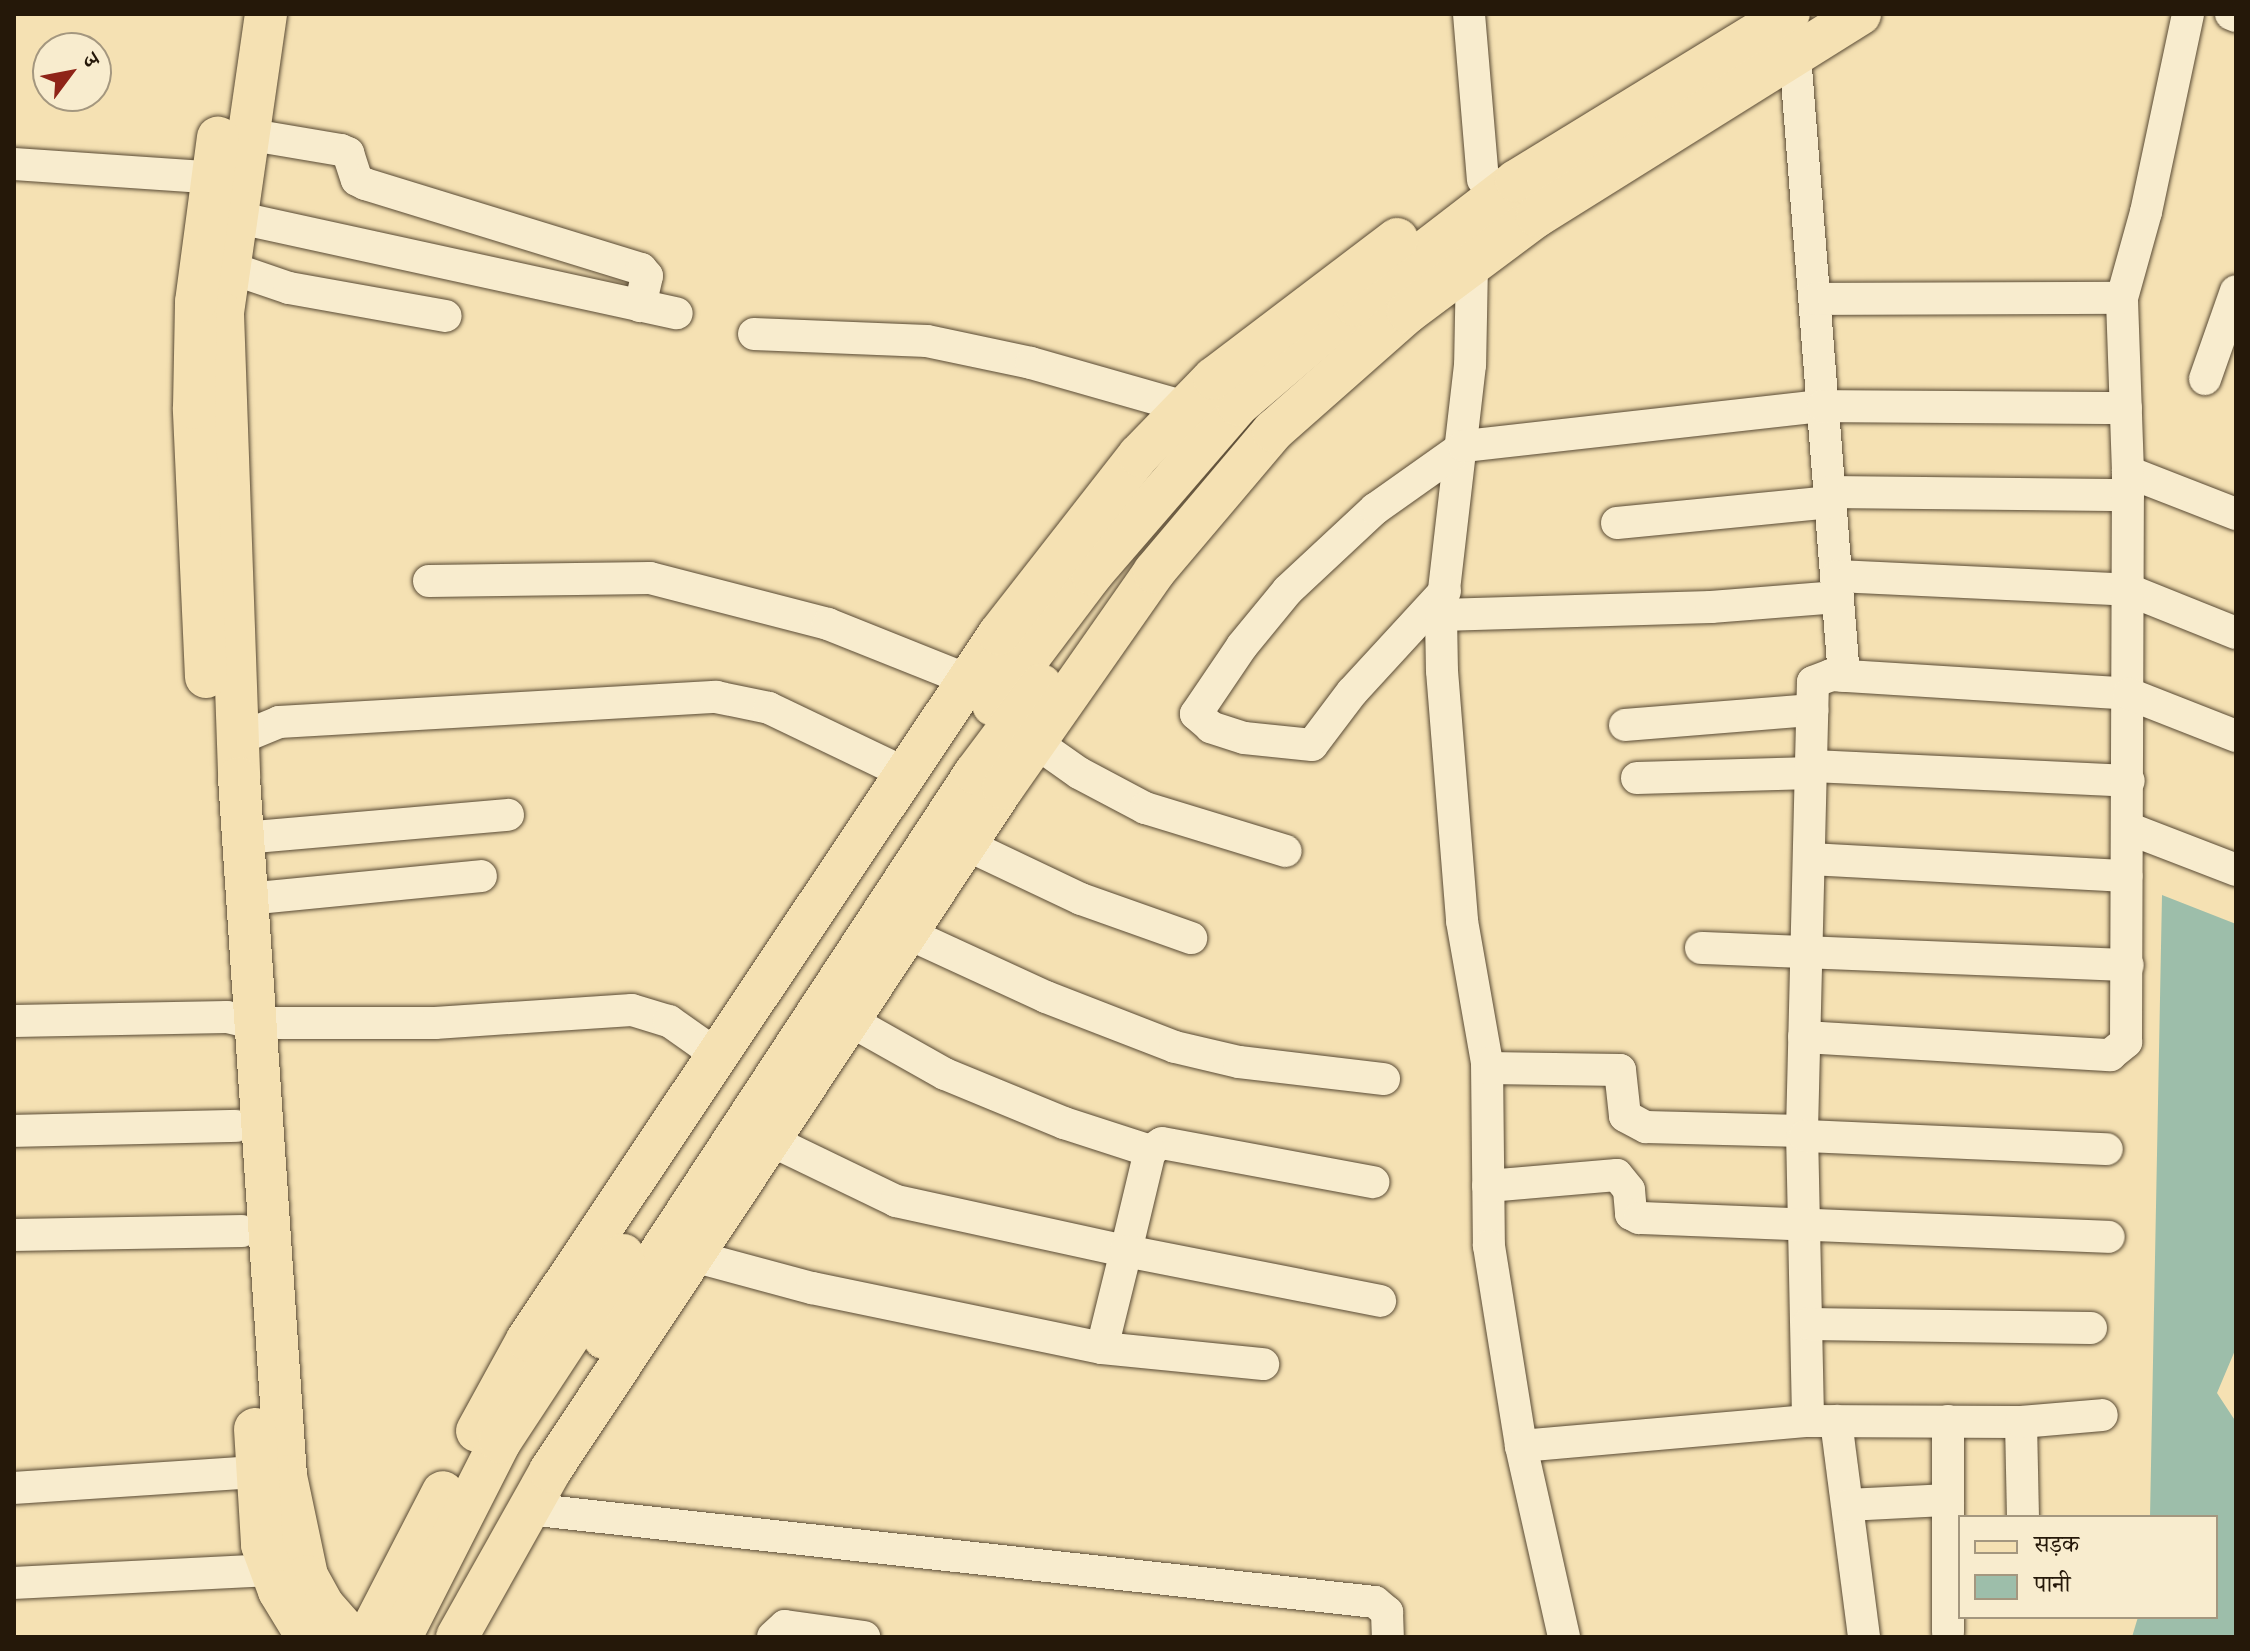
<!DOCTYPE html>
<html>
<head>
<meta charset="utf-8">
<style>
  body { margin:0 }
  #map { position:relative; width:2250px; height:1651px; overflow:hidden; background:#f5e1b3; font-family:"EB Garamond","Noto Serif Devanagari",serif }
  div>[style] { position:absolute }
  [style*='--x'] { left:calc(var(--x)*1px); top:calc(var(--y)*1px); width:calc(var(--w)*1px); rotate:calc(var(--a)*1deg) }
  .water>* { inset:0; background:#9dbeaa }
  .roads { filter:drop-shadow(0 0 2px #594a34) drop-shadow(0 0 2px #594a34) }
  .minor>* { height:32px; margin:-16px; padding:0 16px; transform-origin:16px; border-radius:16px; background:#f8ecce }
  .major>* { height:42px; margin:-21px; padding:0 21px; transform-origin:21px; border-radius:21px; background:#f5e1b3 }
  span { translate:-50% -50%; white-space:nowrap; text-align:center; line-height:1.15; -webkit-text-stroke:6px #f8ecce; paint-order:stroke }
  .frame { position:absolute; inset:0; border:16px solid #251809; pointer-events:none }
  .legend { position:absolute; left:1958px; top:1515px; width:260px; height:104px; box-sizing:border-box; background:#f8ecce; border:2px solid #a4977f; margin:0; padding:10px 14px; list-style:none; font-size:24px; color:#251809 }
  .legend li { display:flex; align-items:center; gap:16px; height:40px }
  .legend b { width:40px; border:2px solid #a4977f }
  .north { position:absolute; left:32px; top:32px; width:80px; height:80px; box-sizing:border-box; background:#f8ecce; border:2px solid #a4977f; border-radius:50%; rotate:58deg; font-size:22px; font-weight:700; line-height:32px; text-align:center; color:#251809 }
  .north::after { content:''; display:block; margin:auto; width:28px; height:36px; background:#8f2418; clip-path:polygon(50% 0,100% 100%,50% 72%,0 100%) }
</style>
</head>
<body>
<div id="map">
  <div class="water">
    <i style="clip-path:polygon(2162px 895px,2236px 924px,2236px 1348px,2217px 1393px,2236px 1422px,2236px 1637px,2132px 1637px,2138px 1617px,2216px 1617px,2216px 1517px,2150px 1517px)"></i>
  </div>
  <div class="roads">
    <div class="minor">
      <i style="--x:1469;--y:14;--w:166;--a:85.2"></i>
      <i style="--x:2231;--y:14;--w:5;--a:22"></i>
      <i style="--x:1795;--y:55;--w:623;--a:85.49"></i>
      <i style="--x:246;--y:134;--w:96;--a:9.6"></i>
      <i style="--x:341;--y:150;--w:8;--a:23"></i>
      <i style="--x:348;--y:153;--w:28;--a:72"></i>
      <i style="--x:357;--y:180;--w:9;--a:27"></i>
      <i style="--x:365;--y:184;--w:289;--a:17.1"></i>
      <i style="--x:641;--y:269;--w:9;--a:49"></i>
      <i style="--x:647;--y:276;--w:31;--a:103"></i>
      <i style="--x:14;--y:164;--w:220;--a:3.9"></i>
      <i style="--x:235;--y:217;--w:452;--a:12.3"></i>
      <i style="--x:210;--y:261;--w:83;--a:18.9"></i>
      <i style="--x:289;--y:288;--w:159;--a:10.1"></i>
      <i style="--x:1472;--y:265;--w:100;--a:91.1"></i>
      <i style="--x:1470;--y:365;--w:252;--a:96.6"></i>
      <i style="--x:1441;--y:615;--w:56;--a:89"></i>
      <i style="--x:1442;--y:671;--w:251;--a:85.4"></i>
      <i style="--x:1462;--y:921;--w:144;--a:80"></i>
      <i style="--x:1487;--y:1063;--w:183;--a:89.4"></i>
      <i style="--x:1489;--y:1246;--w:203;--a:80.9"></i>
      <i style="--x:1521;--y:1446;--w:196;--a:77.3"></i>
      <i style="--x:1815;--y:299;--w:307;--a:-0.2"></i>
      <i style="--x:754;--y:334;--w:173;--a:2.3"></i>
      <i style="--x:927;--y:341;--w:106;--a:11.9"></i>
      <i style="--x:1031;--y:363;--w:164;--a:15.9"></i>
      <i style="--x:2205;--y:379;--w:93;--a:-70.6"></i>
      <i style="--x:2128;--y:472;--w:116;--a:21.3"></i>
      <i style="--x:1830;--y:492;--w:298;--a:0.6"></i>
      <i style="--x:1617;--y:523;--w:215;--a:-5.6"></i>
      <i style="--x:1837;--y:576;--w:292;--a:2.7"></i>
      <i style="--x:2129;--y:590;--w:115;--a:21.9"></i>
      <i style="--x:429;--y:581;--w:221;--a:-0.8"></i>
      <i style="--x:650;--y:578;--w:184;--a:14.5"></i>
      <i style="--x:828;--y:624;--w:151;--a:21.8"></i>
      <i style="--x:1445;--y:591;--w:137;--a:132.6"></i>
      <i style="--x:1352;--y:692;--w:66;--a:127"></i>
      <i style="--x:1312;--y:745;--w:68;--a:-174.1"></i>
      <i style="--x:1244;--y:738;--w:35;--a:-162"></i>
      <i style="--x:1211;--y:727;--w:20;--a:-139"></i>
      <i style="--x:1196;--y:714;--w:82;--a:-55.9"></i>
      <i style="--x:1242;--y:646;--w:72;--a:-50.6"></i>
      <i style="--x:1288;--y:590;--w:119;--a:-43"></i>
      <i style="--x:1375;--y:509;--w:109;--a:-35.3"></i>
      <i style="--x:1464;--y:446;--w:361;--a:-6.4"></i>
      <i style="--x:1823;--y:406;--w:303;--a:0.4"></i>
      <i style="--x:1441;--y:615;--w:270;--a:-1.7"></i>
      <i style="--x:1711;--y:607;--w:127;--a:-4.5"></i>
      <i style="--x:1625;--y:725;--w:188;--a:-4.6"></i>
      <i style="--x:238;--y:739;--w:44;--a:-22.5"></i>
      <i style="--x:279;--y:722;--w:438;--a:-3.3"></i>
      <i style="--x:716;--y:697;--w:54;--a:11.7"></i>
      <i style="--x:769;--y:708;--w:153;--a:25.6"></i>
      <i style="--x:1035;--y:742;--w:54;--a:35.2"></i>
      <i style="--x:1079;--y:773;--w:75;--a:27.9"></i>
      <i style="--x:1145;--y:808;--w:147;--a:17"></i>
      <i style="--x:1813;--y:766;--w:316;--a:2.7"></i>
      <i style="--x:1637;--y:778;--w:175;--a:-1.6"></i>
      <i style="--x:2130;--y:829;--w:114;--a:21.1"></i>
      <i style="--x:243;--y:838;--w:266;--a:-5"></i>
      <i style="--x:965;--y:844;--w:128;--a:25.4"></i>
      <i style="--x:1081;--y:899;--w:117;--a:19.5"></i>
      <i style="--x:1810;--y:859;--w:317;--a:3.1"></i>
      <i style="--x:247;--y:899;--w:235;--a:-5.6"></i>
      <i style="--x:907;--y:933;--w:153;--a:24.7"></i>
      <i style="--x:1046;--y:997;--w:138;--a:21.2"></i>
      <i style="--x:1175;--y:1047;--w:66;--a:13.2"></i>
      <i style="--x:1239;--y:1062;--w:146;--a:6.7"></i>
      <i style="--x:1701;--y:948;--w:427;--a:2.3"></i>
      <i style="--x:849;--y:1020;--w:110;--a:29.4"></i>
      <i style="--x:945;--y:1074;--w:129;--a:22.4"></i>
      <i style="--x:1064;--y:1123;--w:90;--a:18"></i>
      <i style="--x:1150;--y:1151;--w:14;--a:-34"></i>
      <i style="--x:1162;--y:1143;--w:215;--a:10.5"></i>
      <i style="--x:14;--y:1021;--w:213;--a:-1.1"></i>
      <i style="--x:227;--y:1017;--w:28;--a:13"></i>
      <i style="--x:254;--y:1023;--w:181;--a:0"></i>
      <i style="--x:435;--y:1023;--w:197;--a:-3.8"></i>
      <i style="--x:632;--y:1010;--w:39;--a:17"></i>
      <i style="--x:669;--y:1021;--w:62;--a:35.2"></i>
      <i style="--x:1804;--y:1037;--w:307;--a:3.4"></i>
      <i style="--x:2110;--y:1055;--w:21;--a:-39"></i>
      <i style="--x:2126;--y:1042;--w:570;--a:-89.8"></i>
      <i style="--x:2128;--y:472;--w:174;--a:-92"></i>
      <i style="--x:2122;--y:298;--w:89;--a:-74.4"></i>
      <i style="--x:2146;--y:212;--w:202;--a:-78"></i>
      <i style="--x:1488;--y:1068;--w:132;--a:0.9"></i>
      <i style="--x:1620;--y:1070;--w:46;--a:83.8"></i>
      <i style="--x:1625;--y:1116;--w:24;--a:28"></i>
      <i style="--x:1646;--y:1127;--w:156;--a:1.5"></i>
      <i style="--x:1802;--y:1131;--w:290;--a:88.8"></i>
      <i style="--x:14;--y:1131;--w:222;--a:-1.3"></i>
      <i style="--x:1802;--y:1131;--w:449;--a:-88.6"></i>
      <i style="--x:1813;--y:682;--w:19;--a:-21"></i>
      <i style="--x:1831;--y:675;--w:299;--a:3.6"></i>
      <i style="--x:2129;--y:694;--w:115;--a:21.4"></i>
      <i style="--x:1805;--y:1136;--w:302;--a:2.5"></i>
      <i style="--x:770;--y:1140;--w:140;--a:25.8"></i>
      <i style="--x:896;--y:1201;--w:235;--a:12.3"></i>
      <i style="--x:1126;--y:1251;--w:103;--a:-76.5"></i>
      <i style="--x:1488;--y:1186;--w:129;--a:-4.9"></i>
      <i style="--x:1617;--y:1175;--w:19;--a:51"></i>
      <i style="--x:1629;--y:1190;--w:24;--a:85"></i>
      <i style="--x:1631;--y:1214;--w:9;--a:27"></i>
      <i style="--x:1639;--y:1218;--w:470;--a:2.3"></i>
      <i style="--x:14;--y:1235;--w:228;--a:-1"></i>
      <i style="--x:693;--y:1256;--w:123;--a:15.1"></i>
      <i style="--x:812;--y:1288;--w:296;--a:11.7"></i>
      <i style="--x:1102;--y:1348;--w:100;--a:-76.1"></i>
      <i style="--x:1126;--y:1251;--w:259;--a:11.1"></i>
      <i style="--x:1808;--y:1324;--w:283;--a:0.8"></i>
      <i style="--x:1102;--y:1348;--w:162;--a:5.7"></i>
      <i style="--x:1836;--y:1421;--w:218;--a:82.6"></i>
      <i style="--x:2021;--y:1422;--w:95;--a:88.8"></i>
      <i style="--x:1521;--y:1446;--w:288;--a:-5"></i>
      <i style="--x:1808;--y:1421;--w:213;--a:0.3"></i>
      <i style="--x:2021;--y:1422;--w:81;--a:-4.9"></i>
      <i style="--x:14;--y:1488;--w:245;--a:-3.8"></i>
      <i style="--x:1848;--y:1505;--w:100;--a:-2.9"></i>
      <i style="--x:528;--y:1509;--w:852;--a:6.27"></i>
      <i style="--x:1375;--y:1602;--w:16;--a:40"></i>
      <i style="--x:1387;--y:1612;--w:25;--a:88"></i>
      <i style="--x:14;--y:1583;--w:256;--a:-2.9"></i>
      <i style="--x:1948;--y:1632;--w:211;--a:-90"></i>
      <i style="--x:773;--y:1637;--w:16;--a:-43"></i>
      <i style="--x:785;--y:1626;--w:80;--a:7.9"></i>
    </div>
    <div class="major">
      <i style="--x:266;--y:14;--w:303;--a:98.2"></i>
      <i style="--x:223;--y:314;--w:464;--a:88"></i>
      <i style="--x:239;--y:778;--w:700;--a:86.15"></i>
      <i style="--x:286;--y:1476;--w:102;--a:78.1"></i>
      <i style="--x:307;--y:1576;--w:33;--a:61"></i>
      <i style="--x:323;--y:1605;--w:43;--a:48.8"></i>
      <i style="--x:206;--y:677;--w:269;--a:-92.6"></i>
      <i style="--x:194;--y:408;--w:106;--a:-88.9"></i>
      <i style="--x:196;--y:302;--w:166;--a:-82.4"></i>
      <i style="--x:993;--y:705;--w:164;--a:-52.9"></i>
      <i style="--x:1092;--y:574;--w:223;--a:-49.2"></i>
      <i style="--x:1238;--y:405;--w:154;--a:-40.5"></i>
      <i style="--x:1355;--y:305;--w:203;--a:-37.6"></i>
      <i style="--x:1516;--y:181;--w:320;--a:-31.5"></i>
      <i style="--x:604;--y:1338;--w:676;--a:-56.71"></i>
      <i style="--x:975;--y:773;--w:110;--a:-53.1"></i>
      <i style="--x:255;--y:1429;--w:116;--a:86.5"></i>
      <i style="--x:262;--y:1545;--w:49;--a:69.7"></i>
      <i style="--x:279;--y:1591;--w:54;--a:58.7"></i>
      <i style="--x:477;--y:1431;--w:104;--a:-61.2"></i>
      <i style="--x:527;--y:1340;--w:849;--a:-56.24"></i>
      <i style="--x:999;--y:634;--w:227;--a:-52"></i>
      <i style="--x:1139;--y:455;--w:107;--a:-45.8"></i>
      <i style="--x:1214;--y:378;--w:230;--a:-37.2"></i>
      <i style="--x:368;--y:1637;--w:163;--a:-62.7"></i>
      <i style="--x:401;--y:1637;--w:219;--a:-63.1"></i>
      <i style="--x:500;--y:1442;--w:224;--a:-56.7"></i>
      <i style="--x:457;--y:1637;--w:190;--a:-60.7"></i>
      <i style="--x:550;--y:1471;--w:820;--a:-56.45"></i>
      <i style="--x:1003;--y:788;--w:264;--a:-55"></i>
      <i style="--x:1154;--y:572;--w:185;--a:-49.8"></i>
      <i style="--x:1273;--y:431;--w:180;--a:-41.4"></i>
      <i style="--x:1408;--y:312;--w:161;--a:-36.7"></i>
      <i style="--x:1537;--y:216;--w:381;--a:-32"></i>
    </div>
  </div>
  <div class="frame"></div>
  <ul class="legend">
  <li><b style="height:10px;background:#f5e1b3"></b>सड़क</li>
  <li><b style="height:22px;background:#9dbeaa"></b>पानी</li>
  </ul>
  <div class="north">उ</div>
</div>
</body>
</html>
